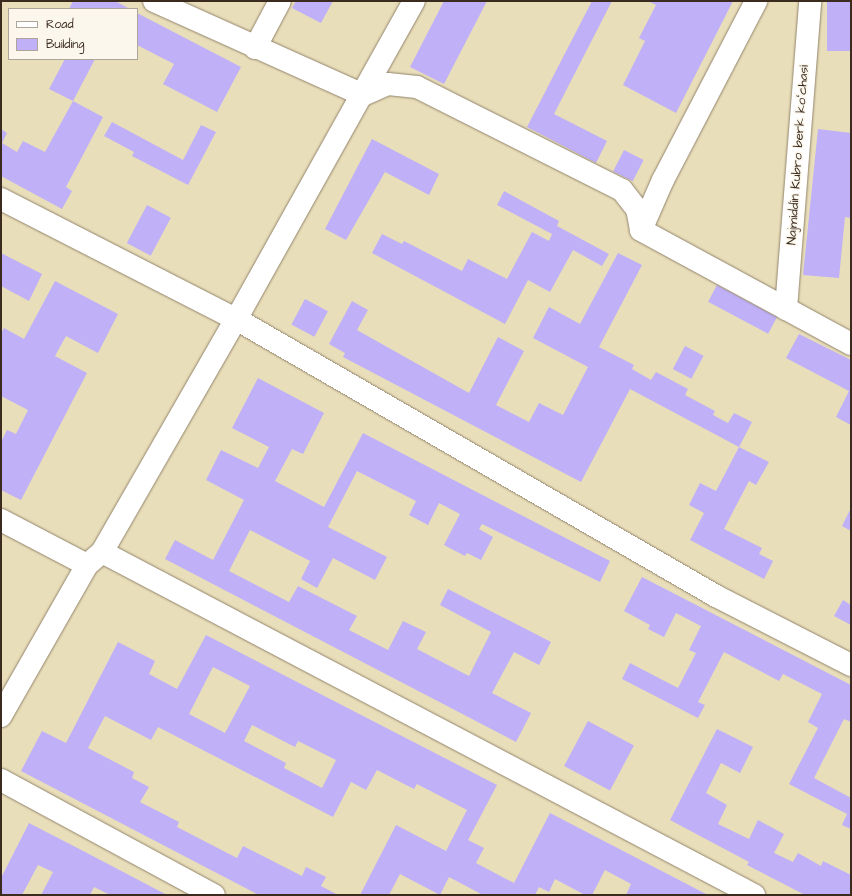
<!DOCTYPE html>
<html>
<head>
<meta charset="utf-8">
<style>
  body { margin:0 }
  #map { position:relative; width:852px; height:896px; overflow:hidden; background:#e9deba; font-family:"Architects Daughter",sans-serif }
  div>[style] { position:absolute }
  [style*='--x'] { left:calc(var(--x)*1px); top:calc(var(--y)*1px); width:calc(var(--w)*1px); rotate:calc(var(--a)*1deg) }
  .building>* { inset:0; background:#bfb0f8; transform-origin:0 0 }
  .roads { filter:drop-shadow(0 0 1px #92846c) drop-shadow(0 0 1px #92846c) }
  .minor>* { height:22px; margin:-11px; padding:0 11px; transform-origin:11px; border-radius:11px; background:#fff }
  span { translate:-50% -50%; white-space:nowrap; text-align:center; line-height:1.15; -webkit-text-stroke:3px #fbf7ec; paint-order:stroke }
  .street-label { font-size:13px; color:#3b2a1e }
  .frame { position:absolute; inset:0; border:2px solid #3b2a1e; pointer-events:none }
  .legend { position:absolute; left:8px; top:8px; width:130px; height:52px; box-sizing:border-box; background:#fbf7ec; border:1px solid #aea59a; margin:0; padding:5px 7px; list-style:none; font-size:12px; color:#3b2a1e }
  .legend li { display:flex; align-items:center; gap:8px; height:20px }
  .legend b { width:20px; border:1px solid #aea59a }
</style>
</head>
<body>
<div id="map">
  <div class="building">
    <i style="clip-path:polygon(73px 1px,115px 1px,130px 9px,69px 9px)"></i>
    <i style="clip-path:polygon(296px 1px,333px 1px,321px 23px,292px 8px)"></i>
    <i style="clip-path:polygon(444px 1px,487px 1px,444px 84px,410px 67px)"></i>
    <i style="clip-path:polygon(592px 1px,612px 1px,554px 114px,607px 141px,596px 163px,527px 127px)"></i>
    <i style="clip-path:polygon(648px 1px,733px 1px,676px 113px,623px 85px,645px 41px,639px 38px,656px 5px)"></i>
    <i style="left:827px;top:1px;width:24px;height:50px"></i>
    <i style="clip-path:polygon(137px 13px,241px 67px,217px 112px,163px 84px,174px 64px,137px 45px)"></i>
    <i style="clip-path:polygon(65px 59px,95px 59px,73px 101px,49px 89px)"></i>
    <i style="clip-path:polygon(73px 101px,103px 117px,66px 187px,72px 191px,62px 209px,1px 176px,1px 129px,7px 133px,2px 143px,17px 152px,23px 141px,45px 152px)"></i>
    <i style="clip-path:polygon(112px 122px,183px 160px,201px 125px,216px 132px,188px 185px,132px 156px,134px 152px,104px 136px)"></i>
    <i style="clip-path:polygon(818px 129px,851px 133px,851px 218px,845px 217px,839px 278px,803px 275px)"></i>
    <i style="clip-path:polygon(372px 139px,439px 174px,429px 195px,385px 172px,346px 240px,325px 229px)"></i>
    <i style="left:624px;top:150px;width:22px;height:24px;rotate:27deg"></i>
    <i style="clip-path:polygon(504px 191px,559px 221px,557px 226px,609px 254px,602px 266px,573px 250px,550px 292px,528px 280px,505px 324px,372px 253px,382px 234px,402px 244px,404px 241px,462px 271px,468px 259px,507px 279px,532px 232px,549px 241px,552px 234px,497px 205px)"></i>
    <i style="left:147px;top:205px;width:27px;height:43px;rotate:28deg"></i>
    <i style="clip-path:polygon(1px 253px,42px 274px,29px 301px,1px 286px)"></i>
    <i style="clip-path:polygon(618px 253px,642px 265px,599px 347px,634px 365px,632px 369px,651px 380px,656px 372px,688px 389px,685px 395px,715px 411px,713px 415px,728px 423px,734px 413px,752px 422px,739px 447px,769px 462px,756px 485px,749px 481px,724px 529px,762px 548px,759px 554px,773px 561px,764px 579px,690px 540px,704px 513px,689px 505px,700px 483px,716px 491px,739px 447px,630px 389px,581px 482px,343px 357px,345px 353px,329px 344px,352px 301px,368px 310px,357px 330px,469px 393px,498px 337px,524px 351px,496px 405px,529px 422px,539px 403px,563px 415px,588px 367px,533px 338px,549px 307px,580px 324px)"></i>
    <i style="clip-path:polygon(55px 281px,118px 314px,98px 353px,66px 336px,55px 356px,87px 373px,21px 500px,1px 490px,1px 442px,7px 430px,16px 434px,28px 410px,1px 396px,1px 333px,4px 328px,24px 339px)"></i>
    <i style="left:717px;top:285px;width:68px;height:19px;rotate:28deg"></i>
    <i style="left:305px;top:299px;width:26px;height:29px;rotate:28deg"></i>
    <i style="clip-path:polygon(799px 334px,851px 360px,851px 425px,836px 417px,849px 391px,786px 358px)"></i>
    <i style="left:685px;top:346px;width:21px;height:26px;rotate:28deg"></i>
    <i style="clip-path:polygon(258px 378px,324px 413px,303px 454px,292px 449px,275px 481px,324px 507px,363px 433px,610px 561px,600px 582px,482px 524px,479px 529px,493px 537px,481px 560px,467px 553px,465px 556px,444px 545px,460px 514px,439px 503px,428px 525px,409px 515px,416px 501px,357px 471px,328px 527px,387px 557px,375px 580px,333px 558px,317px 588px,301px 579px,310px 561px,250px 530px,229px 571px,289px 602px,298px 586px,357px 616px,349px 630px,388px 650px,403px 621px,426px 632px,417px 649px,469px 676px,491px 632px,440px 605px,448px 589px,551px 642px,539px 665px,514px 652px,492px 693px,531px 713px,516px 742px,165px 559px,175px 540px,213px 560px,244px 500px,206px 480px,221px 450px,258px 468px,269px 447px,232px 428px)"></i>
    <i style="clip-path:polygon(851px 508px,851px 531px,842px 526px)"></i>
    <i style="clip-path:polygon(642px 577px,851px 685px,851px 722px,844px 719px,814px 778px,851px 798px,851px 829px,842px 825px,847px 814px,789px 784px,818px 728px,808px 722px,822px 694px,783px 674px,779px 681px,724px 652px,698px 702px,705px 705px,698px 718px,622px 679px,630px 663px,678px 688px,696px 653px,689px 650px,701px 626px,676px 613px,664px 637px,648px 629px,650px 625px,624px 611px)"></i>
    <i style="clip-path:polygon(843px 600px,851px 605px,851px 625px,834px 616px)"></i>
    <i style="clip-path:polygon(evenodd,206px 635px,497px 785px,468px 840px,484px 848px,476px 863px,514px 883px,550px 813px,708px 895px,626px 895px,631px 884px,605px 870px,592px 895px,585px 895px,555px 879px,549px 892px,539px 887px,535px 895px,483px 895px,449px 877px,440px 895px,400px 874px,389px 895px,360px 895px,396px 825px,446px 851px,467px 810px,417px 784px,414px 789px,377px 770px,366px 790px,351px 782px,333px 817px,158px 727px,151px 740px,105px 716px,88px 748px,134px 772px,132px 778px,149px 787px,140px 802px,179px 822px,177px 827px,237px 858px,243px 846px,302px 876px,306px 867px,326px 877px,321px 886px,338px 895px,259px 895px,21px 771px,42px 731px,66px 743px,118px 642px,155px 661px,149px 674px,177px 689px,206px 635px,213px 667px,250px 686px,225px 733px,189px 714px,213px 667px,206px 635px,252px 725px,295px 747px,298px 741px,336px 760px,322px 788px,284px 768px,286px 763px,244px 741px,252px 725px)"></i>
    <i style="left:588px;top:721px;width:52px;height:51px;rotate:28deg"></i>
    <i style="clip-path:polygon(717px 729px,753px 747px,740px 773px,721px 763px,706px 793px,727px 805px,718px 824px,749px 839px,758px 820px,784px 834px,774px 853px,793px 862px,798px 853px,821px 866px,823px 861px,851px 875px,851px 895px,805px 895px,747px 865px,749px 862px,670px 820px)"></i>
    <i style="clip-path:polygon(29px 823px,89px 854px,167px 895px,110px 895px,94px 887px,90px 895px,41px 895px,53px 872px,38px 865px,22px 895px,1px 895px,1px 878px)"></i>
  </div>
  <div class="roads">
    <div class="minor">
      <i style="--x:154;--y:1;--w:229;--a:24.2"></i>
      <i style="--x:363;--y:95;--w:27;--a:-24"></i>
      <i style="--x:388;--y:84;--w:29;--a:6"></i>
      <i style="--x:417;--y:87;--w:229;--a:26.7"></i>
      <i style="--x:622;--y:190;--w:24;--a:52"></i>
      <i style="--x:637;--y:209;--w:21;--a:79"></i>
      <i style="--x:414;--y:1;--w:364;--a:119.2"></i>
      <i style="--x:236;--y:319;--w:554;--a:29.99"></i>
      <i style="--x:716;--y:596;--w:152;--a:27.1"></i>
      <i style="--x:255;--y:48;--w:53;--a:-62"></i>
      <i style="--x:1;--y:199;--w:264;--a:27.1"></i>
      <i style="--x:236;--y:319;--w:269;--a:119.9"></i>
      <i style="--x:102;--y:552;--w:20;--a:139"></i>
      <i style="--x:87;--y:565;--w:174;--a:119.7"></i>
      <i style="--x:641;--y:230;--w:55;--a:-66.3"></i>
      <i style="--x:663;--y:180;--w:202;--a:-62.5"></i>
      <i style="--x:641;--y:230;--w:239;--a:28.5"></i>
      <i style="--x:786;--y:309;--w:309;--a:-85.5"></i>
      <i style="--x:1;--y:520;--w:97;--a:27.6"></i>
      <i style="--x:102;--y:552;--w:737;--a:27.75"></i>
      <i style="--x:1;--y:780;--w:242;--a:28.4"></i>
    </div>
  </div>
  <div class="street-label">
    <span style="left:798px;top:155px;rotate:-86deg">Najmiddin Kubro berk koʻchasi</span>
  </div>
  <div class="frame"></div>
  <ul class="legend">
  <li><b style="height:5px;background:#fff"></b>Road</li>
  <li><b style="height:11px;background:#bfb0f8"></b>Building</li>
  </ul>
</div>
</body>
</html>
